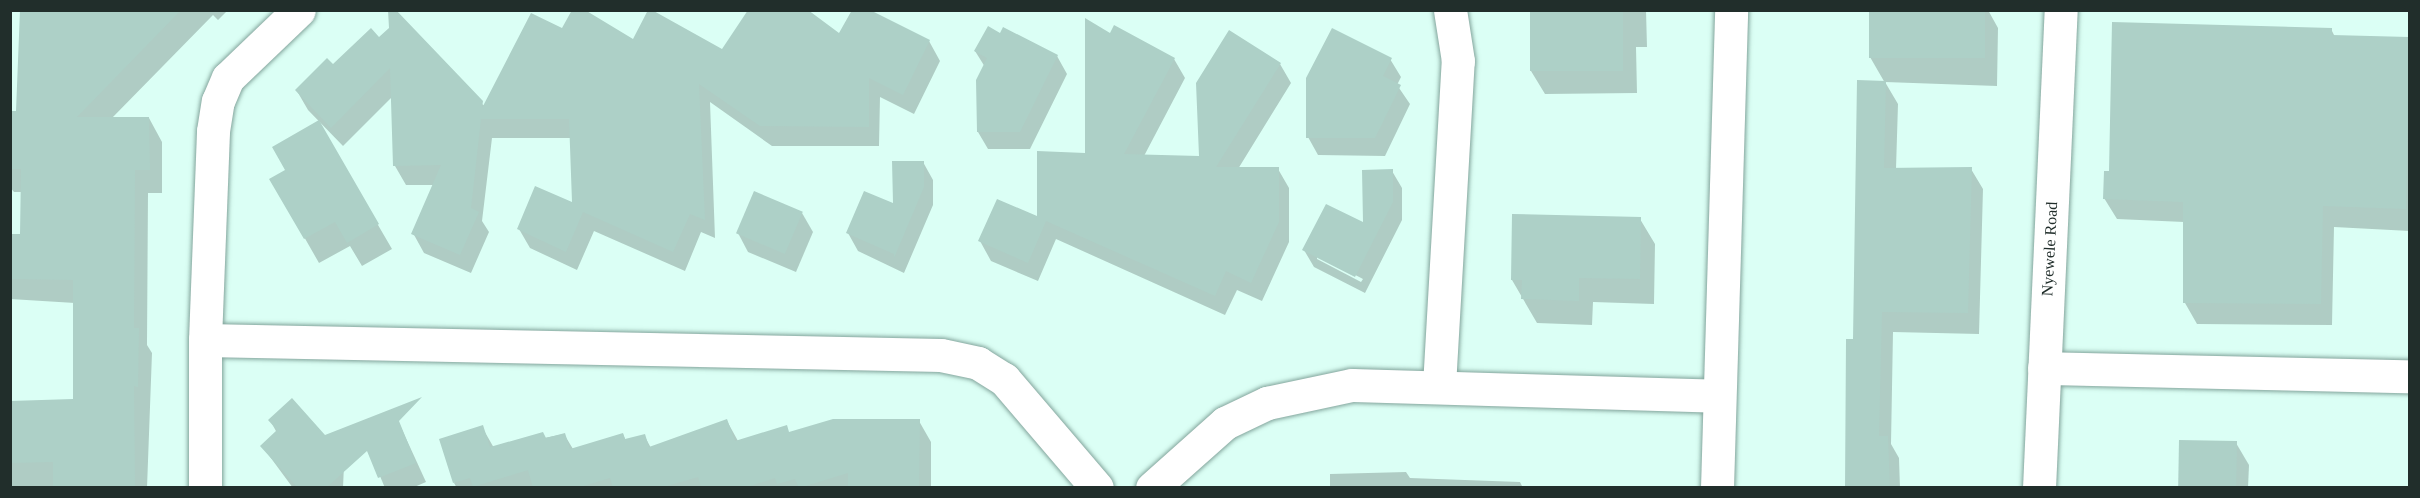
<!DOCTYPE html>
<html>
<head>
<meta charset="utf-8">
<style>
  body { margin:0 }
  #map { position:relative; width:2420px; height:498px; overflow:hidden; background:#dbfff5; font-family:"Times New Roman",serif }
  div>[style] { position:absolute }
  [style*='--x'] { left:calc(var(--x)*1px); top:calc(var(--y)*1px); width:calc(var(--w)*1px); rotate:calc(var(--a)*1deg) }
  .shadow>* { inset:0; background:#0003 }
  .building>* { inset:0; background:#add0c7; transform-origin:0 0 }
  .roads { filter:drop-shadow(0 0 2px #83a59c) drop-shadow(0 0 2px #83a59c) }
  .minor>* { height:33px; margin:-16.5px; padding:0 16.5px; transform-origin:16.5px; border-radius:16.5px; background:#fff }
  span { translate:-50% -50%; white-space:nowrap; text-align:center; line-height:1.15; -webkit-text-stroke:6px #fff; paint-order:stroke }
  .street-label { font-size:16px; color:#212e2b }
  .frame { position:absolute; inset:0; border:12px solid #212e2b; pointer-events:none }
</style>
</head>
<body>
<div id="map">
  <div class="shadow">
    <i style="clip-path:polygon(92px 10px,228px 10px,218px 20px,213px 15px,112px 118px,149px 118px,162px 142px,162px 193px,148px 193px,147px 345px,152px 353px,147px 488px,12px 487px,10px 403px,74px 400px,75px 303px,10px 299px,10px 235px,21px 235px,22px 192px,14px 192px,10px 187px,10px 112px,17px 112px)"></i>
    <i style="clip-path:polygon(1531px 10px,1646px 10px,1647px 47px,1636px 47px,1637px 93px,1545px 94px,1531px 71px)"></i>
    <i style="clip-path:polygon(1871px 10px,1988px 10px,1998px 28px,1997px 86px,1885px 82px,1898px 104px,1896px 169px,1971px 169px,1983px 189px,1979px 334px,1893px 332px,1891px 444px,1899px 458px,1900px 488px,1847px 488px,1847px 340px,1855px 341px,1885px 83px,1870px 57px)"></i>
    <i style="clip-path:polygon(2331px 29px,2335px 37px,2410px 38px,2410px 231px,2334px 227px,2332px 325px,2197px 324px,2185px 303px,2184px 222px,2117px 219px,2104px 198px,2111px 172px)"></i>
    <i style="clip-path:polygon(562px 30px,722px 51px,840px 35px,929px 41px,940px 61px,914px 114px,880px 97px,879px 146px,772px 146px,710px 102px,715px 238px,701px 232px,685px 271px,594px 231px,577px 270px,530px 248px,519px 229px,573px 205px,571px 138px,492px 138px,482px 221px,489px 232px,471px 273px,424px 253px,413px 233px,434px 185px,406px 185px,395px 166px,392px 97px,343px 146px,308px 110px,297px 91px,379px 39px,485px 106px)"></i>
    <i style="clip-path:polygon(1001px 35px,1057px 56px,1067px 74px,1030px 149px,988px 149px,978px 132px,985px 67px,975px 51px)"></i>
    <i style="clip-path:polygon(1110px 35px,1174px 59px,1185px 78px,1144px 156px,1201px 158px,1280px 64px,1291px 83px,1238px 169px,1278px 169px,1289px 188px,1289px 242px,1262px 301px,1237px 290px,1225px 315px,1056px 239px,1038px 281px,991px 261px,980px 241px,1038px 218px,1086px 154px)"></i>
    <i style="clip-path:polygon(1390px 59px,1401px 77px,1397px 85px,1410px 104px,1385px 156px,1318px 155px,1308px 137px)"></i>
    <i style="clip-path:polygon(318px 122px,392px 249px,362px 266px,350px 246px,319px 263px,271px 179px,287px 171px)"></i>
    <i style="clip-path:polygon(923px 162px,933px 180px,933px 205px,904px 273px,858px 251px,848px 233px,894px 205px)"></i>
    <i style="clip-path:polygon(evenodd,1392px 171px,1402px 188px,1402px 220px,1365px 293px,1314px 267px,1304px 250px,1365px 225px,1392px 171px,1317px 255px,1363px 279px,1361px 282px,1317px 259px,1317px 255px)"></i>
    <i style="clip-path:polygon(802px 213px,813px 232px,796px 272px,748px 252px,738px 233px)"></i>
    <i style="clip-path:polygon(1640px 219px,1655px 244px,1654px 304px,1593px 302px,1592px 325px,1537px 323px,1512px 280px)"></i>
    <i style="clip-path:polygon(393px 410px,426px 482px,412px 488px,385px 488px,358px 424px)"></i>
    <i style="clip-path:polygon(270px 420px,344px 465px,343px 488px,293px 488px,262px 446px,277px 433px)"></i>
    <i style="clip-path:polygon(727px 421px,738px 441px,919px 421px,931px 442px,931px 488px,457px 488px,454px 483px,482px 427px,494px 448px,564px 434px,573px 449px,623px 434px,626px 441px,644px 435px,651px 448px)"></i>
    <i style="clip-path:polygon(2236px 443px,2249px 465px,2248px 488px,2180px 488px)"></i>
    <i style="clip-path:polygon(1406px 472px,1410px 478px,1520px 482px,1523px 488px,1330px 488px,1330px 474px)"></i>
  </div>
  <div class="building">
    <i style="clip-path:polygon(20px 10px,181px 10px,77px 117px,149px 117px,150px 170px,135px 170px,134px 328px,139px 328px,138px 387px,134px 386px,135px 488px,53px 488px,53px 462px,10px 463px,10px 401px,73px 399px,73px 280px,10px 279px,10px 234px,20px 234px,21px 169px,10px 169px,10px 111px,16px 111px)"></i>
    <i style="clip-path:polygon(388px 10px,396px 10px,483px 101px,482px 108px,531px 13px,562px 28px,572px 10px,585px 10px,633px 39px,648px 10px,652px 10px,722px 49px,748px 10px,808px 10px,839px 33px,852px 10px,870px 10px,930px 40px,903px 95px,869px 78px,869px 127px,760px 126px,699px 84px,705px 220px,690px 214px,673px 252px,583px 212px,566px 252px,517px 229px,535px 186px,572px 202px,569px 119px,481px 119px,471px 208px,479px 212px,460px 255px,411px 234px,441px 165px,393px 166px,390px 68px,331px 128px,295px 90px,327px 58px,333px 64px,371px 28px,379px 37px,389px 28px)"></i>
    <i style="left:1530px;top:10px;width:93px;height:61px"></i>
    <i style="left:1869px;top:10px;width:116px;height:48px"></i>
    <i style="clip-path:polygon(1085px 18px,1110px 33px,1114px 25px,1175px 58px,1124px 154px,1199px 156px,1196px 83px,1229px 30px,1281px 63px,1216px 167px,1279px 167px,1279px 222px,1251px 283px,1226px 271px,1215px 296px,1046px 221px,1028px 263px,978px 241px,997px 199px,1037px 216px,1037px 151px,1085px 153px)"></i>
    <i style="clip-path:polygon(2112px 22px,2332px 28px,2332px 35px,2409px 37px,2406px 209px,2323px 206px,2321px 304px,2183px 303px,2183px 202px,2103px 199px,2104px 171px,2109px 171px)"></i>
    <i style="clip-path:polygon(988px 26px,1000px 33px,1003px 27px,1058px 55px,1020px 132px,977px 132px,976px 80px,987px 58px,974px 51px)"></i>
    <i style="clip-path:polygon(1332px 28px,1392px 58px,1383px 76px,1401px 85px,1375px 138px,1306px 138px,1306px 78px)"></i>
    <i style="clip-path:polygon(1857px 80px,1886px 81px,1884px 168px,1972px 167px,1968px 313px,1882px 312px,1879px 436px,1888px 436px,1890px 488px,1845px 488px,1846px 339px,1853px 339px)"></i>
    <i style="clip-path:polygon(319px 120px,379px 224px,347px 243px,335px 222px,304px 239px,269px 179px,285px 170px,272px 147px)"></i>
    <i style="clip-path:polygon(892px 161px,924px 161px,924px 187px,894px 258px,894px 254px,846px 233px,864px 191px,893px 203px)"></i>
    <i style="clip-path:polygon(1393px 169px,1393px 202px,1355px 277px,1302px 250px,1326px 204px,1363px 222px,1362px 170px)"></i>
    <i style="left:754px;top:191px;width:53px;height:46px;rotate:23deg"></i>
    <i style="clip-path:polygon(1512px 214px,1641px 217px,1640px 279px,1579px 278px,1579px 301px,1521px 299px,1522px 280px,1511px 280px)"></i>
    <i style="clip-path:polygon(422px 397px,399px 421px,416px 463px,378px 478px,367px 451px,326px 488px,298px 488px,260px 446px,277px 430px,268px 420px,292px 398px,325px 435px)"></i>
    <i style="clip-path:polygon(727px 419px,735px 441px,787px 425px,789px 432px,833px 419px,920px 419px,919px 488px,848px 488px,848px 473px,799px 488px,795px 479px,777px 484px,775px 478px,747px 487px,701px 487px,698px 477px,660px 488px,613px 488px,610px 478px,577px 488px,533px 488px,528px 470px,473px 487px,470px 478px,453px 483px,439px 439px,483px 425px,490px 447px,543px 432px,546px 438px,565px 433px,570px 449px,623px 433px,625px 439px,645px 434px,649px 447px)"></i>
    <i style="left:2179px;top:440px;width:58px;height:48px;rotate:1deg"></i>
  </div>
  <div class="roads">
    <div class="minor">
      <i style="--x:205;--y:340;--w:736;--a:1.17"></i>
      <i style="--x:941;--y:355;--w:38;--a:12"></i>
      <i style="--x:978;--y:363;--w:31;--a:32"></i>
      <i style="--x:1004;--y:379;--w:143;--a:49.5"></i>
      <i style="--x:2044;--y:368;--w:366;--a:1.3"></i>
      <i style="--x:1439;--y:386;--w:326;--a:-86.7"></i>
      <i style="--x:1458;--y:61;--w:52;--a:-98.9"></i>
      <i style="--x:205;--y:488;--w:148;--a:-90"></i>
      <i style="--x:205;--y:340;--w:209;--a:-87.8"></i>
      <i style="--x:213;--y:131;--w:30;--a:-81"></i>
      <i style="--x:218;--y:101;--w:25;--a:-67"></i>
      <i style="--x:228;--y:78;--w:98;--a:-43.8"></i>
      <i style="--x:1152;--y:488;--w:98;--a:-41.7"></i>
      <i style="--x:1225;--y:423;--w:47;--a:-25.5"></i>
      <i style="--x:1267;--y:403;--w:87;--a:-12"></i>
      <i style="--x:1352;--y:385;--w:366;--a:1.7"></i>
      <i style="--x:1717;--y:488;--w:478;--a:-88.3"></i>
      <i style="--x:2039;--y:488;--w:479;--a:-87.4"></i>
    </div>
  </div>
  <div class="street-label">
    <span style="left:2050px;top:249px;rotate:-87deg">Nyewele Road</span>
  </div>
  <div class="frame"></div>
</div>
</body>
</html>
